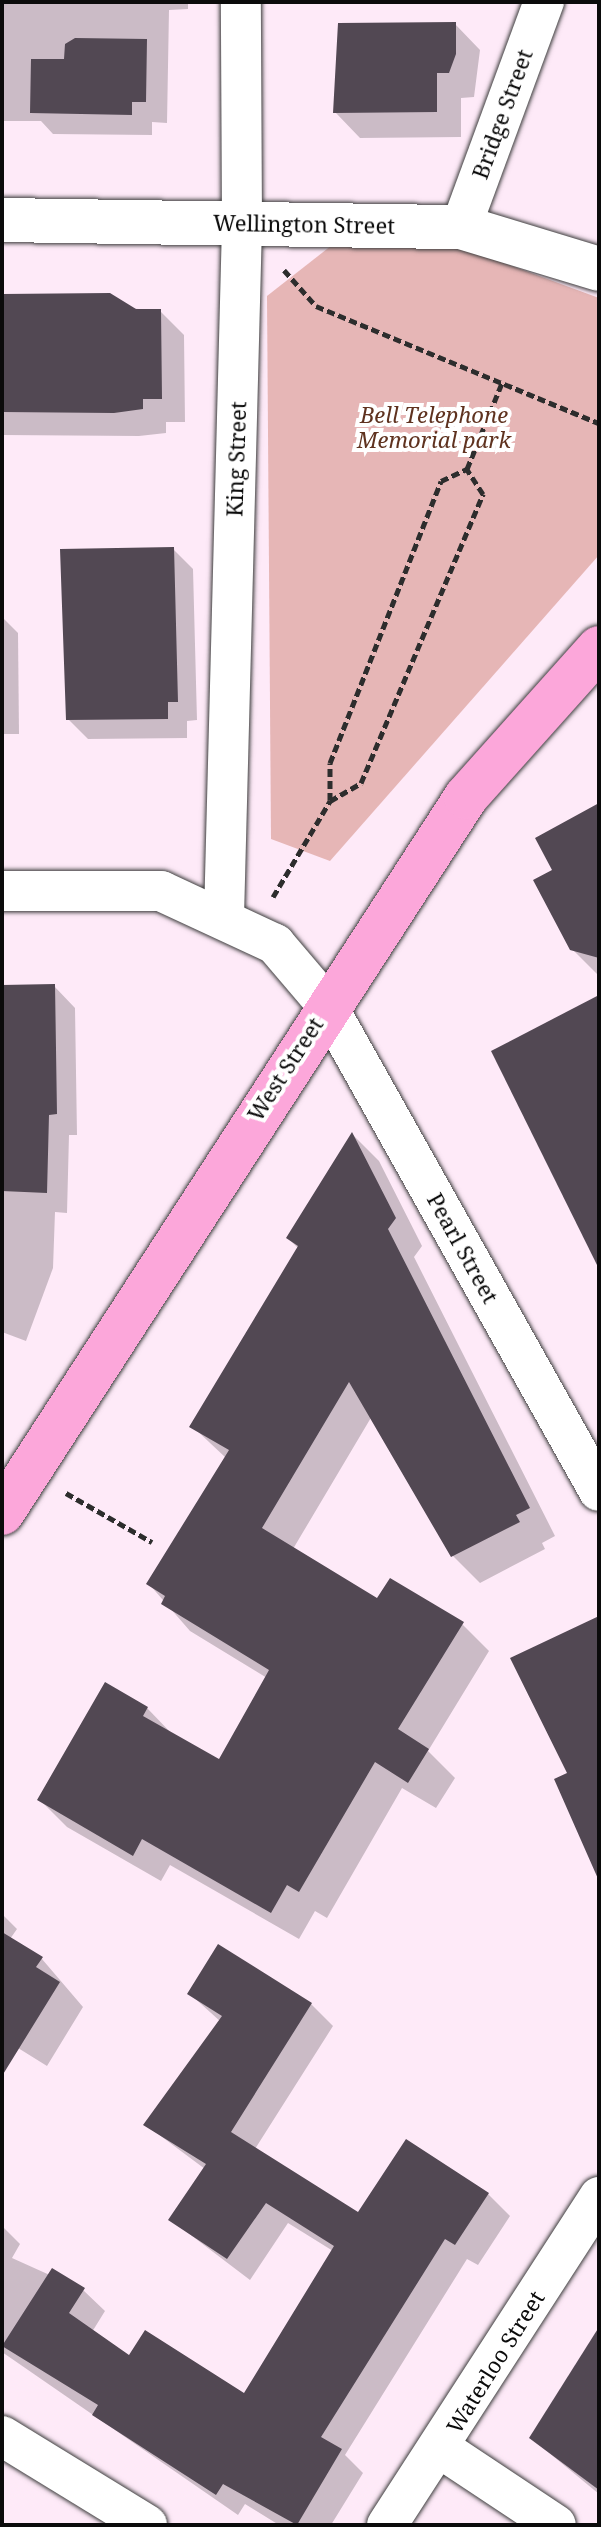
<!DOCTYPE html>
<html>
<head>
<meta charset="utf-8">
<style>
  body { margin:0 }
  #map { position:relative; width:601px; height:2527px; overflow:hidden; background:#feeaf8; font-family:"Noto Serif",serif }
  div>[style] { position:absolute }
  [style*='--x'] { left:calc(var(--x)*1px); top:calc(var(--y)*1px); width:calc(var(--w)*1px); rotate:calc(var(--a)*1deg) }
  .green>* { inset:0; background:#e6b6b6 }
  .shadow>* { inset:0; background:#0003 }
  .building>* { inset:0; background:#524853 }
  .path>* { height:5px; margin-top:-2.5px; transform-origin:0; background:repeating-linear-gradient(90deg,#2d2d2d 0 8px,transparent 0 12px) }
  .roads { filter:drop-shadow(0 0 2px #3e3e3e) drop-shadow(0 0 2px #3e3e3e) }
  .minor>* { height:40px; margin:-20px; padding:0 20px; transform-origin:20px; border-radius:20px; background:#fff }
  .tertiary>* { height:44px; margin:-22px; padding:0 22px; transform-origin:22px; border-radius:22px; background:#fff }
  .secondary>* { height:44px; margin:-22px; padding:0 22px; transform-origin:22px; border-radius:22px; background:#fca7da }
  span { translate:-50% -50%; white-space:nowrap; text-align:center; line-height:1.15; -webkit-text-stroke:8px #fff; paint-order:stroke }
  .street-label { font-size:22px; color:#0b0b0b }
  .park-label { font-size:22px; color:#5f321f; font-style:italic }
  .frame { position:absolute; inset:0; border:4px solid #0b0b0b; pointer-events:none }
</style>
</head>
<body>
<div id="map">
  <div class="green">
    <i style="clip-path:polygon(341px 238px,466px 249px,599px 298px,599px 555px,330px 861px,271px 839px,267px 296px)"></i>
  </div>
  <div class="shadow">
    <i style="clip-path:polygon(2px 2px,188px 2px,188px 9px,169px 10px,167px 123px,152px 122px,152px 135px,53px 134px,41px 121px,2px 121px)"></i>
    <i style="clip-path:polygon(455px 24px,480px 50px,474px 97px,461px 98px,461px 137px,360px 138px,335px 112px)"></i>
    <i style="clip-path:polygon(2px 296px,160px 311px,184px 335px,185px 422px,166px 422px,166px 433px,139px 436px,2px 435px)"></i>
    <i style="clip-path:polygon(173px 549px,193px 569px,197px 720px,187px 721px,187px 738px,88px 739px,68px 719px)"></i>
    <i style="clip-path:polygon(2px 617px,18px 633px,19px 734px,2px 734px)"></i>
    <i style="clip-path:polygon(599px 806px,599px 976px,572px 949px,555px 871px)"></i>
    <i style="clip-path:polygon(54px 986px,75px 1008px,77px 1135px,69px 1135px,67px 1213px,55px 1212px,53px 1268px,26px 1341px,2px 1332px,2px 987px)"></i>
    <i style="clip-path:polygon(353px 1135px,379px 1161px,422px 1246px,414px 1257px,555px 1536px,542px 1543px,545px 1549px,480px 1583px,453px 1556px,372px 1416px,293px 1549px,378px 1601px,462px 1624px,489px 1651px,428px 1751px,455px 1778px,436px 1808px,402px 1788px,327px 1918px,315px 1911px,299px 1939px,170px 1865px,161px 1881px,67px 1827px,40px 1800px,147px 1708px,174px 1736px,220px 1762px,267px 1678px,190px 1631px,149px 1584px,226px 1458px,192px 1426px,298px 1248px,288px 1238px)"></i>
    <i style="clip-path:polygon(2px 1914px,17px 1929px,10px 1939px,42px 1959px,83px 2007px,47px 2066px,2px 2038px)"></i>
    <i style="clip-path:polygon(190px 1994px,311px 2004px,333px 2026px,255px 2149px,359px 2215px,488px 2194px,510px 2216px,478px 2265px,467px 2259px,345px 2455px,363px 2473px,331px 2525px,279px 2525px,245px 2504px,238px 2515px,2px 2352px,2px 2226px,20px 2244px,12px 2258px,83px 2290px,105px 2311px,92px 2332px,130px 2358px,244px 2395px,333px 2251px,288px 2223px,250px 2280px,171px 2220px,205px 2169px,146px 2125px,221px 2022px)"></i>
    <i style="clip-path:polygon(599px 2353px,599px 2494px,531px 2438px)"></i>
  </div>
  <div class="building">
    <i style="clip-path:polygon(456px 22px,456px 54px,449px 73px,437px 73px,437px 112px,333px 113px,338px 23px)"></i>
    <i style="clip-path:polygon(75px 38px,147px 39px,146px 102px,132px 102px,132px 115px,30px 113px,31px 59px,64px 59px,65px 44px)"></i>
    <i style="clip-path:polygon(110px 293px,136px 309px,161px 309px,162px 399px,143px 399px,143px 409px,114px 413px,2px 412px,2px 294px)"></i>
    <i style="clip-path:polygon(174px 547px,178px 702px,168px 702px,168px 719px,66px 720px,60px 549px)"></i>
    <i style="clip-path:polygon(599px 803px,599px 958px,570px 950px,533px 880px,552px 870px,535px 838px)"></i>
    <i style="clip-path:polygon(55px 984px,57px 1114px,49px 1115px,47px 1193px,2px 1191px,2px 985px)"></i>
    <i style="clip-path:polygon(599px 995px,599px 1269px,491px 1051px)"></i>
    <i style="clip-path:polygon(352px 1132px,396px 1218px,388px 1229px,530px 1508px,516px 1515px,520px 1522px,451px 1557px,349px 1382px,262px 1528px,377px 1598px,390px 1578px,464px 1622px,398px 1729px,429px 1749px,408px 1783px,375px 1762px,299px 1892px,287px 1885px,271px 1913px,142px 1839px,133px 1856px,37px 1800px,105px 1682px,148px 1707px,143px 1716px,219px 1759px,269px 1670px,161px 1604px,165px 1596px,146px 1584px,229px 1450px,189px 1427px,298px 1246px,286px 1238px)"></i>
    <i style="clip-path:polygon(599px 1616px,599px 1881px,554px 1779px,567px 1773px,510px 1658px)"></i>
    <i style="clip-path:polygon(2px 1932px,43px 1957px,36px 1967px,60px 1982px,2px 2076px)"></i>
    <i style="clip-path:polygon(218px 1944px,312px 2003px,231px 2132px,358px 2212px,406px 2139px,489px 2193px,455px 2245px,445px 2239px,321px 2437px,342px 2449px,297px 2525px,223px 2484px,216px 2495px,92px 2415px,98px 2405px,2px 2346px,52px 2268px,85px 2288px,69px 2313px,129px 2355px,145px 2330px,244px 2393px,334px 2246px,266px 2203px,227px 2259px,168px 2220px,206px 2164px,143px 2125px,222px 2016px,187px 1994px)"></i>
    <i style="clip-path:polygon(599px 2327px,599px 2490px,529px 2438px)"></i>
  </div>
  <div class="path">
    <i style="--x:284;--y:270;--w:48;--a:48.4"></i>
    <i style="--x:316;--y:306;--w:306;--a:22.5"></i>
    <i style="--x:330;--y:800;--w:37;--a:-90"></i>
    <i style="--x:330;--y:763;--w:303;--a:-68.5"></i>
    <i style="--x:441;--y:481;--w:29;--a:-25"></i>
    <i style="--x:273;--y:897;--w:112;--a:-59.3"></i>
    <i style="--x:330;--y:801;--w:36;--a:-30"></i>
    <i style="--x:361;--y:783;--w:314;--a:-67.1"></i>
    <i style="--x:483;--y:494;--w:30;--a:-123"></i>
    <i style="--x:467;--y:469;--w:93;--a:-67.9"></i>
    <i style="--x:66;--y:1493;--w:99;--a:29.7"></i>
  </div>
  <div class="roads">
    <div class="minor">
      <i style="--x:461;--y:227;--w:240;--a:-69.8"></i>
      <i style="--x:2;--y:891;--w:159;--a:0"></i>
      <i style="--x:161;--y:891;--w:126;--a:24.9"></i>
      <i style="--x:275;--y:944;--w:79;--a:49.6"></i>
      <i style="--x:326;--y:1004;--w:558;--a:60.73"></i>
      <i style="--x:224;--y:917;--w:694;--a:-88.51"></i>
      <i style="--x:242;--y:223;--w:221;--a:-90.3"></i>
      <i style="--x:2;--y:2436;--w:170;--a:31.5"></i>
      <i style="--x:440;--y:2448;--w:139;--a:33.6"></i>
      <i style="--x:387;--y:2525;--w:391;--a:-57.1"></i>
    </div>
    <div class="tertiary">
      <i style="--x:2;--y:220;--w:459;--a:0.9"></i>
      <i style="--x:461;--y:227;--w:144;--a:16.9"></i>
    </div>
    <div class="secondary">
      <i style="--x:2;--y:1513;--w:853;--a:-57.05"></i>
      <i style="--x:466;--y:797;--w:200;--a:-48.2"></i>
    </div>
  </div>
  <div class="street-label">
    <span style="left:502px;top:114px;rotate:-70deg">Bridge Street</span>
    <span style="left:304px;top:224px;rotate:1deg">Wellington Street</span>
    <span style="left:236px;top:459px;rotate:-88deg">King Street</span>
    <span style="left:285px;top:1069px;rotate:-57deg">West Street</span>
    <span style="left:463px;top:1248px;rotate:61deg">Pearl Street</span>
    <span style="left:495px;top:2362px;rotate:-58deg">Waterloo Street</span>
  </div>
  <div class="park-label">
    <span style="left:434px;top:427px">Bell Telephone<br>Memorial park</span>
  </div>
  <div class="frame"></div>
</div>
</body>
</html>
